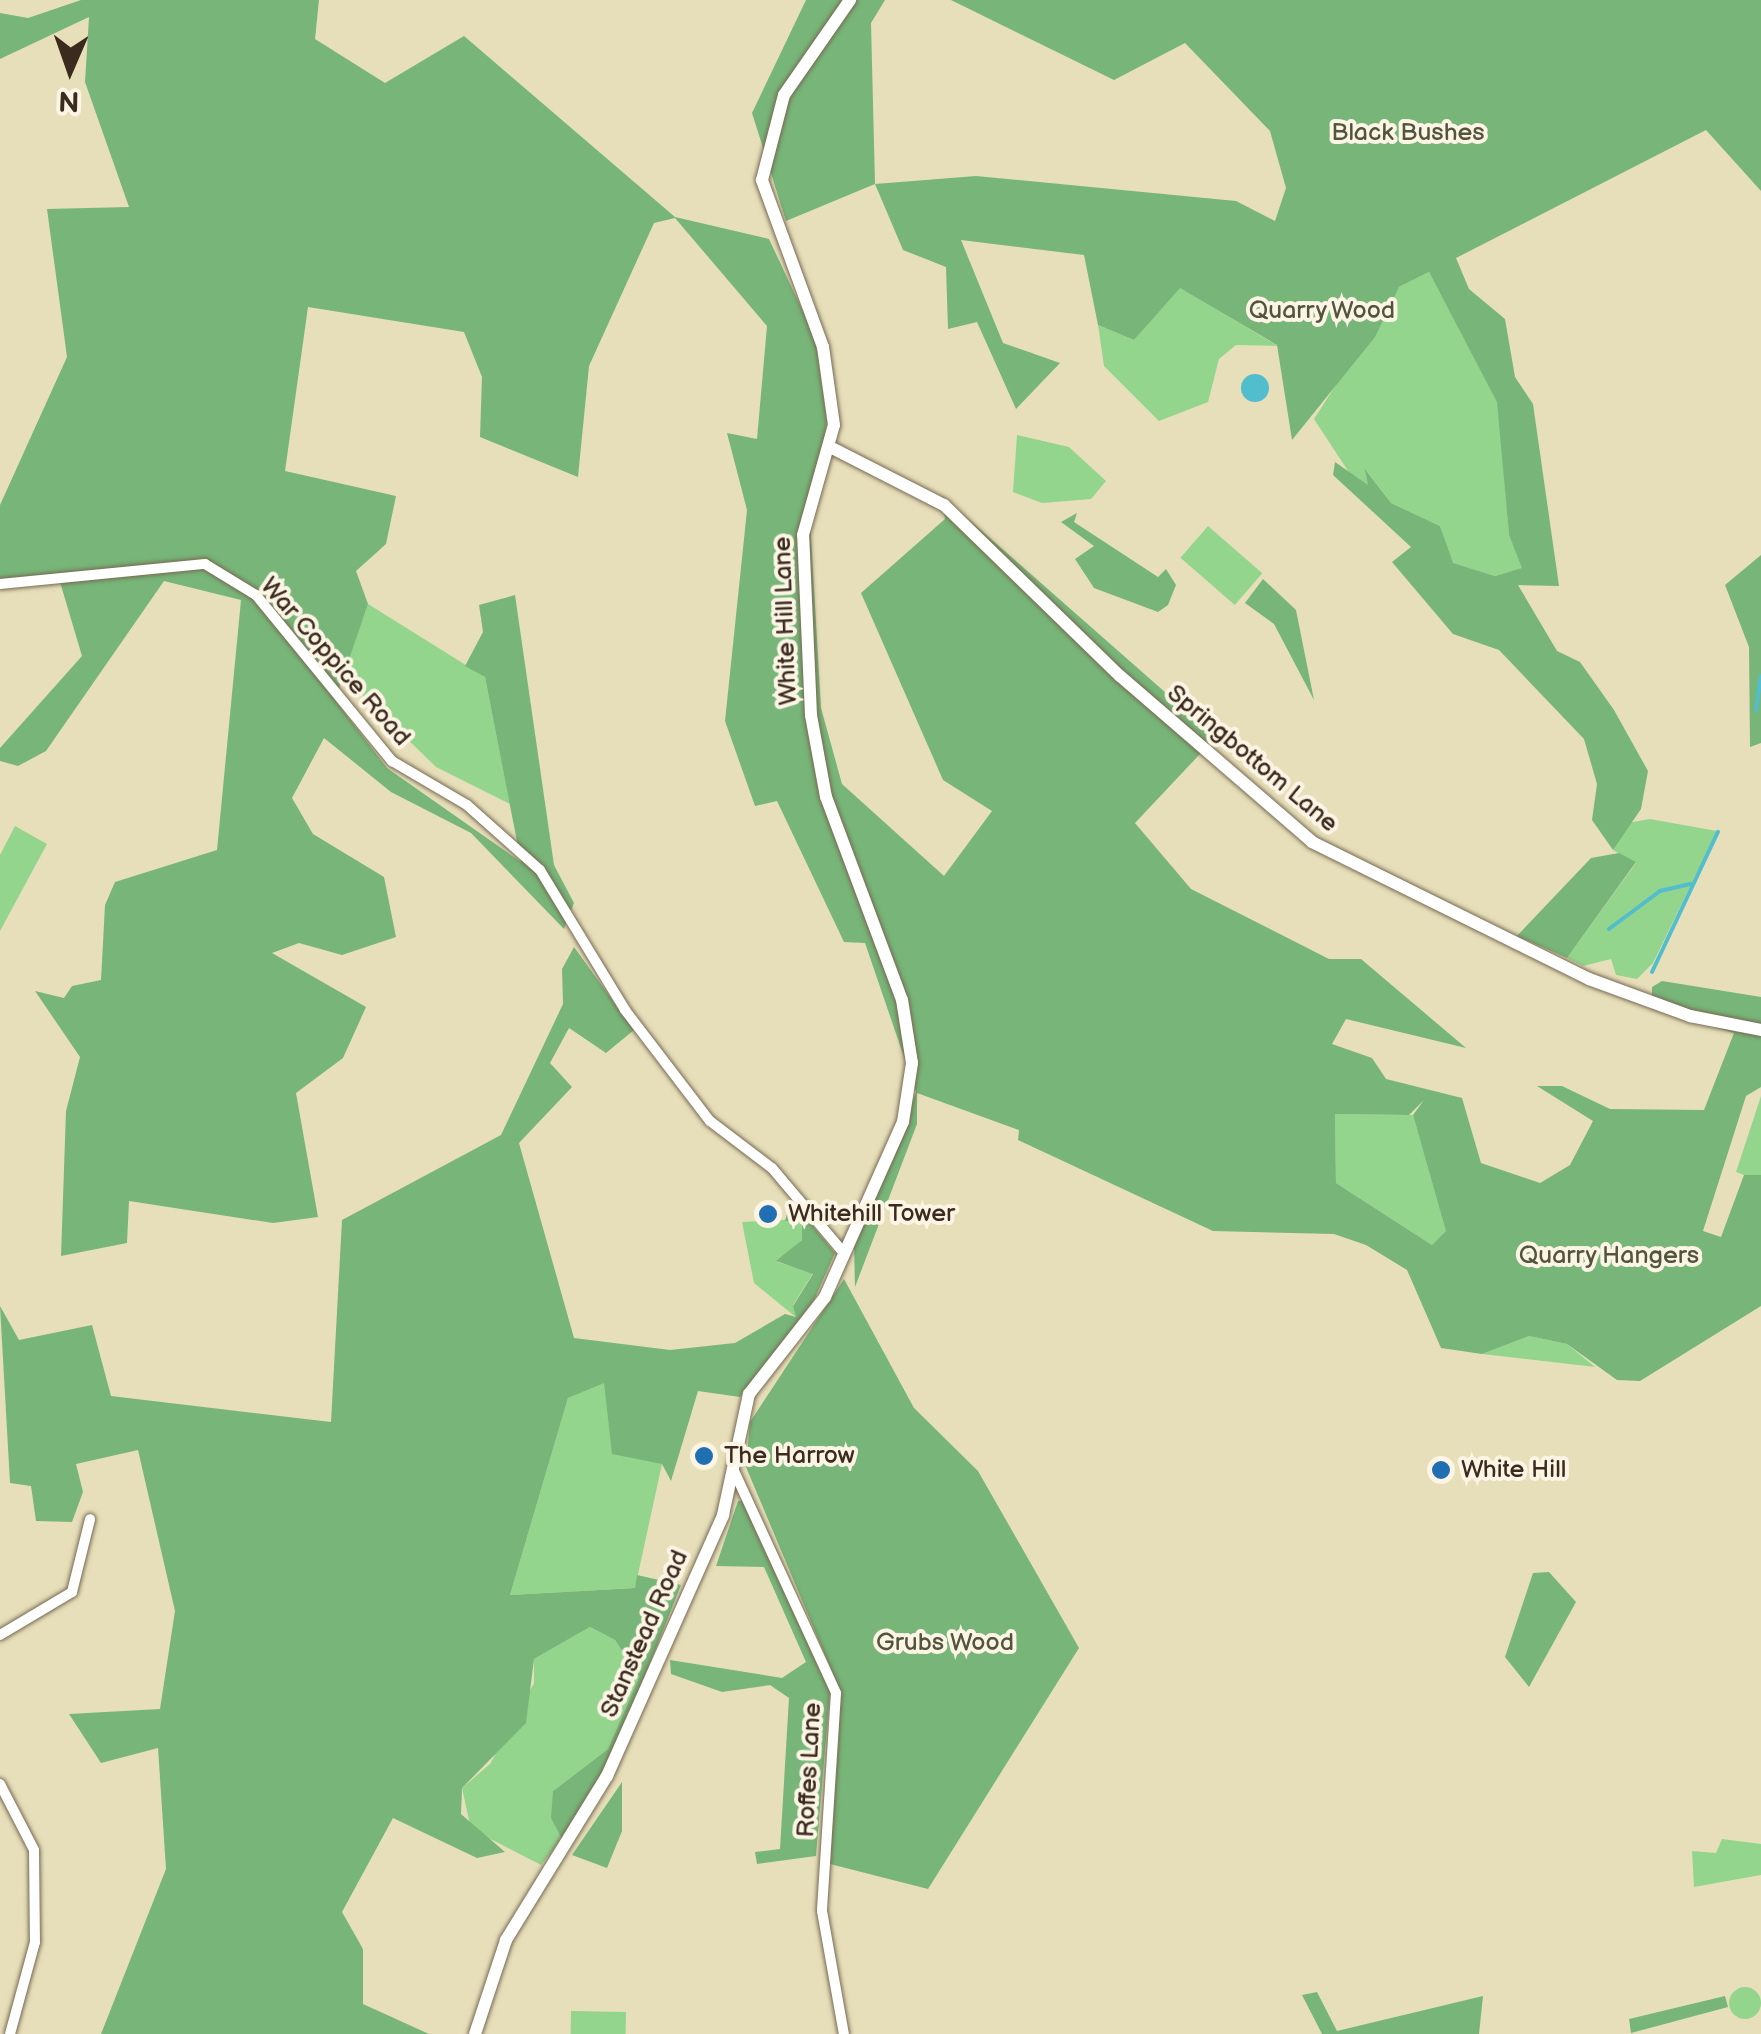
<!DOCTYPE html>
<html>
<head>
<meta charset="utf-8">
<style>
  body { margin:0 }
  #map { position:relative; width:1761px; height:2034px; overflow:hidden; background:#e7dfb9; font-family:"Balsamiq Sans",sans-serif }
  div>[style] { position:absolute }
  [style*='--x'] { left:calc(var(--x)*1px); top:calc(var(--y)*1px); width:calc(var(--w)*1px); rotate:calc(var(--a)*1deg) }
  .green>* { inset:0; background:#94d58d; transform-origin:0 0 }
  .round { border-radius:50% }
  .forest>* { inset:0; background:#77b678 }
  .water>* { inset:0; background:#52bdcd }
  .stream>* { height:4px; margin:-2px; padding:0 2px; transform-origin:2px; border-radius:2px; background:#52bdcd }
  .roads { filter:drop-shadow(0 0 2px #776954) drop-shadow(0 0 2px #776954) }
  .minor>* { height:10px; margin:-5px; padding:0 5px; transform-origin:5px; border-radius:5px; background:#fff }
  .tertiary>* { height:12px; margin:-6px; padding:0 6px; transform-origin:6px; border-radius:6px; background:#fff }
  .dots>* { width:28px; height:28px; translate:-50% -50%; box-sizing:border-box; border:5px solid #fcf5e5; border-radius:50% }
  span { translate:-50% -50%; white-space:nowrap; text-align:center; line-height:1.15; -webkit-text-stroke:8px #fcf5e5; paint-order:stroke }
  .park-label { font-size:25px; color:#51553a }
  .street-label { font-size:25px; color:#3b2a1e }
  .poi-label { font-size:25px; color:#3b2a1e }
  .left { translate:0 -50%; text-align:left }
  .north { position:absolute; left:20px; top:20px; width:100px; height:100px; -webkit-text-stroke:8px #fcf5e5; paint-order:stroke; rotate:182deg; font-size:28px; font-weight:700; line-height:40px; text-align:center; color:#3b2a1e }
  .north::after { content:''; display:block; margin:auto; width:35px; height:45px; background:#3b2a1e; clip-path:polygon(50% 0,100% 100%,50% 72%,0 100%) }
</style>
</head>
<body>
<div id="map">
  <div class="green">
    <i style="clip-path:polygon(1429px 272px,1498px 402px,1509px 535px,1523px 568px,1495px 576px,1452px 563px,1440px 526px,1391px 503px,1367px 471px,1369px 486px,1352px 477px,1314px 419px,1399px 287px)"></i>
    <i style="clip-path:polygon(1179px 287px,1278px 346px,1236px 345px,1219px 359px,1208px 402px,1159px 421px,1104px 366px,1098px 325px,1134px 340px)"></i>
    <i style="clip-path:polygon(1017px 435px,1069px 447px,1106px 481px,1091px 499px,1042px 503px,1013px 492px)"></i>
    <i style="left:1208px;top:526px;width:72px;height:42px;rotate:41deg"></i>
    <i style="clip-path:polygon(368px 604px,485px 677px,510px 804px,436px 767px,356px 689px,344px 670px)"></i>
    <i style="clip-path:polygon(1650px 819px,1717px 831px,1653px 963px,1637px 979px,1616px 975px,1611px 959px,1583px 966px,1567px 958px,1636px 863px,1613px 850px,1627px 823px)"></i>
    <i style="clip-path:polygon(15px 826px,47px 844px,0 931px,0 855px)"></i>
    <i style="clip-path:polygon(1761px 1096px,1761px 1175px,1744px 1175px,1736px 1172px)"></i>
    <i style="clip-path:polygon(1335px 1114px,1413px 1115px,1447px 1232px,1432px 1245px,1336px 1183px)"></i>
    <i style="clip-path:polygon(802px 1219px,802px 1240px,777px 1262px,813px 1273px,793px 1305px,797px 1318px,754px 1283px,742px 1222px)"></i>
    <i style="clip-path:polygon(1529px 1336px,1567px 1344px,1595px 1367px,1482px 1354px)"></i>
    <i style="clip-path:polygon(604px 1382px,662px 1464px,635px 1588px,510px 1595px,568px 1398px)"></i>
    <i style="clip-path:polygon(590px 1627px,615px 1640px,639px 1677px,608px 1749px,553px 1791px,562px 1839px,541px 1865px,471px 1829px,462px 1788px,490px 1764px,534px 1683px,534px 1659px)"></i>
    <i style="clip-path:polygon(1722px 1839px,1761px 1844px,1761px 1875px,1694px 1887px,1692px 1851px,1716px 1853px)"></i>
    <i class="round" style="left:1729px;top:1987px;width:32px;height:32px"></i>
    <i style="left:571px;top:2011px;width:55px;height:23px;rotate:1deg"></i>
  </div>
  <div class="forest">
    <i style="clip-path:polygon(evenodd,81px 0,319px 0,315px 39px,385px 83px,464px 36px,675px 217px,769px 239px,815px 337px,827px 422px,810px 520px,821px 708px,842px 784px,944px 876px,992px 811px,943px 780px,861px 593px,945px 519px,942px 496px,1216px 737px,1135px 823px,1191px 889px,1329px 959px,1361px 959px,1466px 1048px,1346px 1019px,1332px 1044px,1372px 1058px,1386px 1079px,1462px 1098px,1481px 1163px,1540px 1183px,1570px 1165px,1593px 1121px,1537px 1086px,1562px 1086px,1610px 1109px,1704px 1110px,1734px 1033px,1652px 1009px,1652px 987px,1662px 981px,1761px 997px,1761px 1087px,1746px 1096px,1703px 1231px,1721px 1237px,1744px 1175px,1761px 1175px,1761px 1306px,1640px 1381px,1617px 1380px,1567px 1344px,1529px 1336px,1482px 1354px,1441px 1348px,1407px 1270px,1366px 1245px,1334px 1234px,1213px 1231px,1018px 1140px,1019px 1130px,917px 1093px,917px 1124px,855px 1287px,854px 1247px,916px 1092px,865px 943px,844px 942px,777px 801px,755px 806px,725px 721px,747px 510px,727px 433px,757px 439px,767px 326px,675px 218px,654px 223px,589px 366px,578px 477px,480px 437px,482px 377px,464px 332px,308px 307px,285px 471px,396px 496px,386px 544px,356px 571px,368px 604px,335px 700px,387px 768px,521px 862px,485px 677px,465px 666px,483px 632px,479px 605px,515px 595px,554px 865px,574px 903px,564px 929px,471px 833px,391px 792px,324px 738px,292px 798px,313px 834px,384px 877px,396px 937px,342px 955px,299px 943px,272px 953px,366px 1007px,343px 1058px,296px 1093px,318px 1217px,273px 1223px,129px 1201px,127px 1243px,61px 1256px,66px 1111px,80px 1057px,35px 991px,64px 998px,72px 986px,101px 980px,105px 905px,115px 882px,217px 850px,241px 600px,164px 581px,46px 751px,18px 766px,0 761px,0 748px,82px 656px,60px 582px,0 584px,0 505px,67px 357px,47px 209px,129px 207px,85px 82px,89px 17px,0 59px,0 13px,28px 18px,81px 0,1424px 1100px,1413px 1115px,1446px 1231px,1432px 1245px,1336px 1183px,1335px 1114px,1409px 1115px,1424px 1100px)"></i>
    <i style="clip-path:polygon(806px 0,885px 0,871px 23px,875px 184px,976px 176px,1236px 201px,1275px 221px,1286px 188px,1270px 131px,1185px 43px,1114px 80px,951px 0,1761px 0,1761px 191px,1706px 130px,1456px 258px,1469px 289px,1505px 319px,1515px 377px,1533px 404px,1559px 586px,1518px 585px,1557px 651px,1580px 662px,1614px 710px,1648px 771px,1641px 809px,1613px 850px,1592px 820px,1597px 784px,1584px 739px,1499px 650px,1453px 634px,1392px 562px,1411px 547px,1333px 475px,1335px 462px,1368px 485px,1365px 469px,1391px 503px,1440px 526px,1453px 563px,1495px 576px,1522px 568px,1509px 535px,1497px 402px,1429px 272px,1399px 287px,1375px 337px,1292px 440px,1277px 345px,1180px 288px,1134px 340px,1098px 325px,1084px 255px,961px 240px,1003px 343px,1060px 363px,1016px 409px,977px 322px,948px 329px,946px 267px,903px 250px,875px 184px,786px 221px,752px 113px)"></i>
    <i style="clip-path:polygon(1077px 513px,1074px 522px,1158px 577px,1166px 569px,1176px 585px,1168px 605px,1158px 612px,1094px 588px,1075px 559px,1094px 546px,1061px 522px)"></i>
    <i style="clip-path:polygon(1761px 555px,1761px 743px,1750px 747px,1749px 647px,1725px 585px)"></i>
    <i style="clip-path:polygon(1263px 579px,1296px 610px,1314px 700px,1274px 624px,1245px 603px)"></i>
    <i style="clip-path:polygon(1619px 853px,1636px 862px,1567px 958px,1517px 936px,1591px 858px)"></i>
    <i style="clip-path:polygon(574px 947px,634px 1030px,606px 1053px,569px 1028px,550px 1063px,572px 1087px,519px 1143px,574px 1338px,670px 1350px,735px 1343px,785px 1314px,796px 1317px,793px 1306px,813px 1274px,776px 1261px,802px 1240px,802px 1220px,785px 1221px,791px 1200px,835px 1253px,814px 1300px,740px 1397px,698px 1391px,671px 1481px,662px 1464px,612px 1454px,604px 1383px,568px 1398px,510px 1595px,635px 1588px,637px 1575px,681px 1585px,611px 1761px,562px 1839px,551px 1818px,553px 1791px,608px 1749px,639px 1677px,615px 1640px,590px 1627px,534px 1659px,526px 1723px,462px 1788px,461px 1814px,505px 1852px,477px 1858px,393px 1818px,342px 1912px,363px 1949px,363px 2004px,429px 2034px,101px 2034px,166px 1869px,158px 1748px,101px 1763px,69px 1714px,160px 1709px,175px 1611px,138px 1450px,76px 1464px,83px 1492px,72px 1522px,36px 1521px,31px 1486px,10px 1483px,0 1306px,19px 1340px,92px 1325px,111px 1396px,331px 1422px,342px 1220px,501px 1135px,563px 1004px,562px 969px)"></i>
    <i style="clip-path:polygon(844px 1279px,914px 1408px,978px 1471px,1079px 1648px,928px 1889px,830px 1864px,841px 1693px,746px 1467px,750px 1422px)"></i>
    <i style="clip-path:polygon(738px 1501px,747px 1501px,830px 1691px,816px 1856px,757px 1864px,755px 1852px,780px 1849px,789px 1698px,770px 1685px,722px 1692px,671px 1674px,670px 1660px,782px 1678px,806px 1662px,764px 1567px,716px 1566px)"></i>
    <i style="clip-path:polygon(1549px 1572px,1576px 1602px,1529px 1687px,1505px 1657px,1533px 1573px)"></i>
    <i style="clip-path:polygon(622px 1782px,622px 1831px,607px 1868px,572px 1855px)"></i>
    <i style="clip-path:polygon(1317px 1992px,1337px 2031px,1483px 1996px,1479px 2034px,1322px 2034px,1302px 1995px)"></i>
    <i style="clip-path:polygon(1725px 1996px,1728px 2007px,1631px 2033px,1629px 2019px)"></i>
  </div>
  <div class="water">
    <i class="round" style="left:1241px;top:374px;width:28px;height:28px"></i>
  </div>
  <div class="stream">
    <i style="--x:1756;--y:710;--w:34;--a:-82"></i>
    <i style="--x:1609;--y:929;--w:64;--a:-36.7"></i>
    <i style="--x:1660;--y:891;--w:31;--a:-13"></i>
    <i style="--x:1652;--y:972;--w:155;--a:-64.8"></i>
  </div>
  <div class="roads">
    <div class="minor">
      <i style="--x:0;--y:584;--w:206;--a:-5.6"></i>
      <i style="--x:205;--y:564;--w:60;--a:31.3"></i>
      <i style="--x:256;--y:595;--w:215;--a:50.7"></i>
      <i style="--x:392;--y:761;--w:87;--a:30.4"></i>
      <i style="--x:467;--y:805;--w:98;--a:41.7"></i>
      <i style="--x:540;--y:870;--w:164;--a:58.7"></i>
      <i style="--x:625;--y:1010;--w:140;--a:52.6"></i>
      <i style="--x:710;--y:1121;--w:78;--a:37.2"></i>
      <i style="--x:772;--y:1168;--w:110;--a:49.8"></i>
      <i style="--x:734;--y:1471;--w:244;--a:65.3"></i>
      <i style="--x:836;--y:1693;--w:218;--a:93.7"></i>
      <i style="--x:822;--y:1911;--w:125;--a:79.9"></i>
      <i style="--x:0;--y:1635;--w:84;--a:-30.8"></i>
      <i style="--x:72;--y:1592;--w:75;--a:-76.1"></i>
      <i style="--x:0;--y:1784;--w:74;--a:62.7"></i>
      <i style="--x:34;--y:1850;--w:92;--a:89.4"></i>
      <i style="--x:35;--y:1942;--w:95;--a:105.2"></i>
    </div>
    <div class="tertiary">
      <i style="--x:830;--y:447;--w:128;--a:27"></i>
      <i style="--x:944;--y:505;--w:245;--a:44.2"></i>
      <i style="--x:1120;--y:676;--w:254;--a:40.8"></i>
      <i style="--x:1312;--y:842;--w:309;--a:26.3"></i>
      <i style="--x:1589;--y:979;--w:108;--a:20.1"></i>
      <i style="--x:1690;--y:1016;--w:72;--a:11.2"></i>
      <i style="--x:475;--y:2034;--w:99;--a:-71.7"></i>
      <i style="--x:506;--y:1940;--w:193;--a:-58.4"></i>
      <i style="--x:607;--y:1776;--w:286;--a:-66"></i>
      <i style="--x:723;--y:1515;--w:124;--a:-77.9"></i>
      <i style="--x:749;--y:1394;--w:123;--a:-51.9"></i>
      <i style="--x:825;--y:1297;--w:192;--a:-66"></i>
      <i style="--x:903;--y:1122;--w:60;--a:-81.3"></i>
      <i style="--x:912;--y:1063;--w:64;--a:-99"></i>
      <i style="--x:902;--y:1000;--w:217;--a:-110.5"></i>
      <i style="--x:826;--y:797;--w:83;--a:-100.4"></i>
      <i style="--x:811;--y:715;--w:180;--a:-92.5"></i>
      <i style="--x:803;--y:535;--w:114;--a:-74.3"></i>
      <i style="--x:834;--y:425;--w:79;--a:-98"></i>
      <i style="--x:823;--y:347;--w:178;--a:-110.1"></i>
      <i style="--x:762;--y:180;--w:88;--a:-75.5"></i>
      <i style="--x:784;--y:95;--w:116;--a:-55.2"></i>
    </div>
  </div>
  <div class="dots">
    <i style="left:768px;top:1214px;background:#1f6fb2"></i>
    <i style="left:704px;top:1456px;background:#1f6fb2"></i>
    <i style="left:1441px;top:1470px;background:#1f6fb2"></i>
  </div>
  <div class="park-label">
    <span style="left:1408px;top:133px">Black Bushes</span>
    <span style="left:1322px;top:311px">Quarry Wood</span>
    <span style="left:1609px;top:1256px">Quarry Hangers</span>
    <span style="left:945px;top:1643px">Grubs Wood</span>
  </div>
  <div class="street-label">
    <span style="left:786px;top:621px;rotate:-92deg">White Hill Lane</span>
    <span style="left:335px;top:662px;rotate:49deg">War Coppice Road</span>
    <span style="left:1252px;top:759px;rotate:40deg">Springbottom Lane</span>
    <span style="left:645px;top:1634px;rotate:-66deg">Stanstead Road</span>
    <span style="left:810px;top:1770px;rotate:-87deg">Roffes Lane</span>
  </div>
  <div class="poi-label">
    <span class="left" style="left:788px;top:1214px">Whitehill Tower</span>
    <span class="left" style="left:724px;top:1456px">The Harrow</span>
    <span class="left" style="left:1461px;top:1470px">White Hill</span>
  </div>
  <div class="north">N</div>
</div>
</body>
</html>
